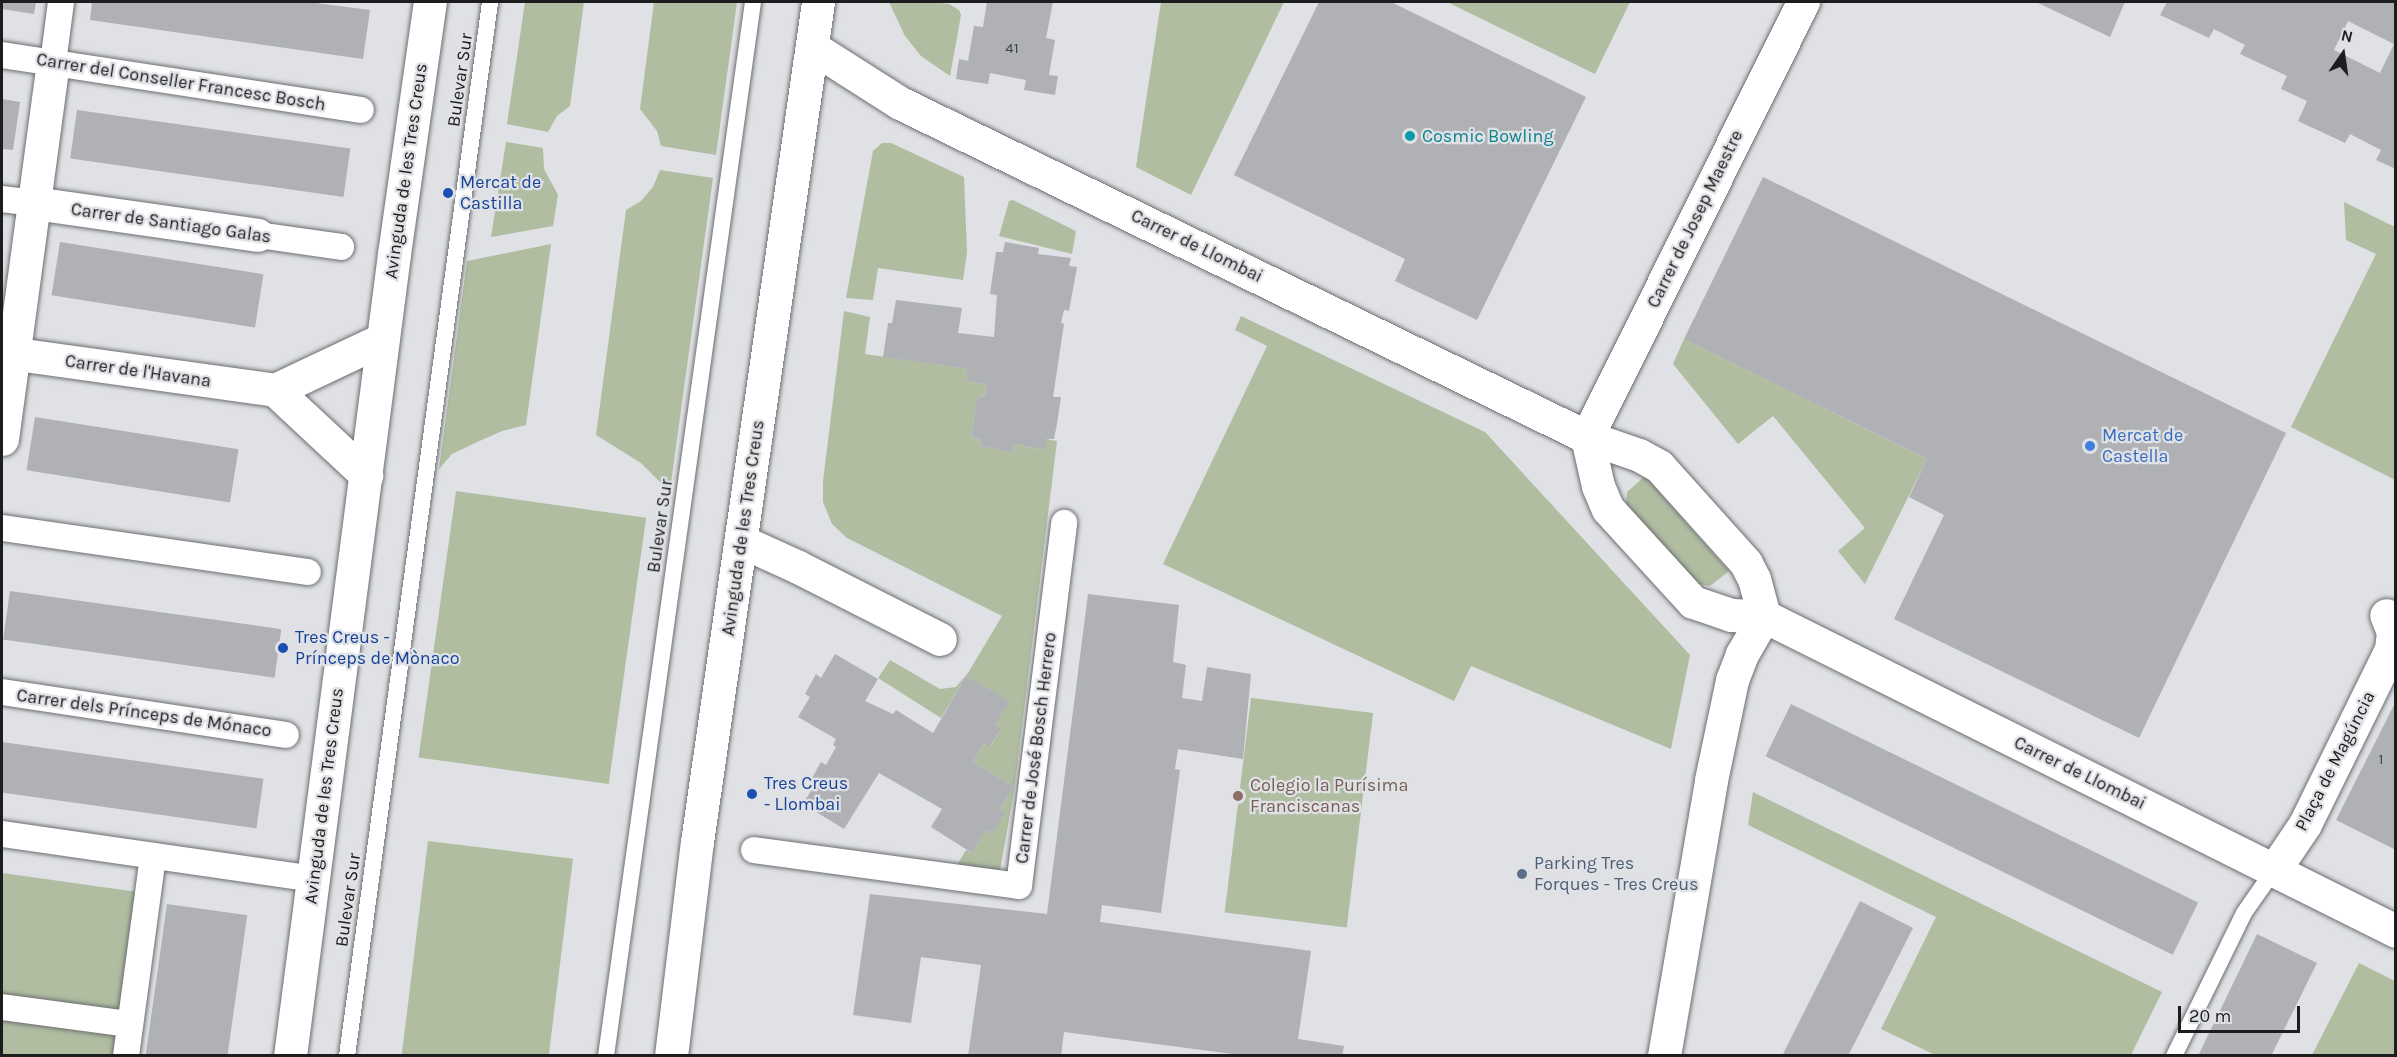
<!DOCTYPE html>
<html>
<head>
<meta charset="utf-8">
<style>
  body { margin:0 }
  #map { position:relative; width:2397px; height:1057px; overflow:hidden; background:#dfe1e5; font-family:Karla,sans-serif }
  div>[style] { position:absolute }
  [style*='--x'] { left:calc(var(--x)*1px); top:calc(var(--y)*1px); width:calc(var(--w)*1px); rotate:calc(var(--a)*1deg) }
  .green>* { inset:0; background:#b0bda1; transform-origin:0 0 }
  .building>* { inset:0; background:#afb1b4; transform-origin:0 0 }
  .roads { filter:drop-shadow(0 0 2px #6c6e71) drop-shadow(0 0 2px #6c6e71) }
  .service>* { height:16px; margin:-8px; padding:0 8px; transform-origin:8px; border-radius:8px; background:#fff }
  .pedestrian>* { height:26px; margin:-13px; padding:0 13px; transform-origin:13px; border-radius:13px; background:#fff }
  .minor>* { height:33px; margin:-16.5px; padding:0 16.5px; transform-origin:16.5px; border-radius:16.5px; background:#fff }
  .primary>* { height:33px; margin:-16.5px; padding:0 16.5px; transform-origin:16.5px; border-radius:16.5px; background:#fff }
  .dots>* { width:16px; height:16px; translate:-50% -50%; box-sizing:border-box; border:3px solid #dfe1e5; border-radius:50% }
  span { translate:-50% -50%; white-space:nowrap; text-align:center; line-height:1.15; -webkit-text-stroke:4.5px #dfe1e5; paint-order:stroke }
  .number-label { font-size:15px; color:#414244 }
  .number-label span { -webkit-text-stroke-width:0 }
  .street-label { font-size:18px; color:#1c1d1e }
  .culture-label { font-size:18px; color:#0d838f }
  .left { translate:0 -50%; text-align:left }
  .transit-label { font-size:18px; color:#164399 }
  .shop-label { font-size:18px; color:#366cbe }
  .education-label { font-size:18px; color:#785e54 }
  .service-label { font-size:18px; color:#4e5e75 }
  .frame { position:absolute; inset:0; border:3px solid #1c1d1e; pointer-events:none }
  .north { position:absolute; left:2313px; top:24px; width:60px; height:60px; -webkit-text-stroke:4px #dfe1e5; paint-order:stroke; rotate:13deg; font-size:16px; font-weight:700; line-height:24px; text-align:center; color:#1c1d1e }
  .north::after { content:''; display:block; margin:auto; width:21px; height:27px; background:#1c1d1e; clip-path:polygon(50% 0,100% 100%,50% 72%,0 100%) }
  .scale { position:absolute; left:2178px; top:1006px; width:122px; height:27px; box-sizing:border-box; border:3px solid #1c1d1e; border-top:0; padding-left:8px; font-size:18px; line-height:21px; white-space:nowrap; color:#1c1d1e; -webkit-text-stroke:4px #dfe1e5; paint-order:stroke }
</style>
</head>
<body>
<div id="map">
  <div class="green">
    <i style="clip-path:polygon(525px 2px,584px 2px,570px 106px,557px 116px,548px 132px,507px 124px)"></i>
    <i style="clip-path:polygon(654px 2px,737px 2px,716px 155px,661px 146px,657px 131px,640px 109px)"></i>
    <i style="clip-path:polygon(889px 2px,932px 2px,949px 4px,959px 10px,961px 15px,950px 76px,921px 56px,905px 36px)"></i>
    <i style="clip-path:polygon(1161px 2px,1284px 2px,1191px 195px,1136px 167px)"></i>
    <i style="clip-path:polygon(1447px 2px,1630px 2px,1595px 74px)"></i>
    <i style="clip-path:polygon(506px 142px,543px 148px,544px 169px,558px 195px,553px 226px,491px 237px)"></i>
    <i style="clip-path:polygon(882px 143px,891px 143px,964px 177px,967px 252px,963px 280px,878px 268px,873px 300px,846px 298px,873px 151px)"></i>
    <i style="clip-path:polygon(660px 170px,713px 178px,669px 497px,664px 486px,641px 463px,596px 435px,626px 210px,641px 201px,653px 187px)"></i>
    <i style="clip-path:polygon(1013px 200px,1076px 231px,1072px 254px,999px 236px,1009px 201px)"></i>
    <i style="clip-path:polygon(2344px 202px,2395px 227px,2395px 480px,2291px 427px,2376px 254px,2346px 240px)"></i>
    <i style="clip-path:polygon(551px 244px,526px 425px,502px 431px,475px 443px,452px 454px,439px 469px,467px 261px)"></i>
    <i style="clip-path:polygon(844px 311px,870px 317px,865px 354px,967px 369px,966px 381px,986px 384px,985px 397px,977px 396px,971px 437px,981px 439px,980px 446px,1013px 453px,1014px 444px,1044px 450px,1046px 439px,1057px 441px,1014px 792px,1000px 870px,957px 865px,966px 850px,972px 853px,986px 830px,992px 834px,1004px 814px,999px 810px,1014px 787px,973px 762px,984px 744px,991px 746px,1001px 728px,995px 724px,1009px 701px,966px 676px,941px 718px,878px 678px,890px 660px,940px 689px,956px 687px,968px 673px,1002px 616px,847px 538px,832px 524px,823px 502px,823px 481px)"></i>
    <i style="clip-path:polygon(1241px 316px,1485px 432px,1690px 655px,1671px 749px,1471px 666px,1454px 701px,1163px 564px,1267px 346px,1235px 330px)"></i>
    <i style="clip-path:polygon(1684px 339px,1927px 459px,1865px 584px,1838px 551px,1865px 528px,1773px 416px,1738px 444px,1673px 364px)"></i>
    <i style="clip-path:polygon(1645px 476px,1729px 571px,1710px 586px,1698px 584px,1626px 506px,1627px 492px)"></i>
    <i style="left:456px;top:491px;width:192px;height:269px;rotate:8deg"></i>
    <i style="left:1251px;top:698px;width:123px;height:216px;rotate:7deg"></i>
    <i style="clip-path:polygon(1753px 792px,2162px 992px,2131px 1055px,1935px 1055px,1881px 1029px,1936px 917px,1748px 825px)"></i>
    <i style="left:428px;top:841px;width:146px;height:216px;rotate:7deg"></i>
    <i style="clip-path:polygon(2px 873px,138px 892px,116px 1055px,2px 1056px)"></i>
    <i style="clip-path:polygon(2359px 963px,2395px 981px,2395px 1055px,2312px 1055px)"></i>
  </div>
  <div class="building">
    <i style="clip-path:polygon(2px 2px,36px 2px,34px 14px,2px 9px)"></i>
    <i style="clip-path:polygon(92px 2px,308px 2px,370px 10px,363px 59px,90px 20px)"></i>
    <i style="clip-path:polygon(987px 2px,1053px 2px,1046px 38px,1055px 40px,1049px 75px,1058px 76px,1055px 95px,1024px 90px,1026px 80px,990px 73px,988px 84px,956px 79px,959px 59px,968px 61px,974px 26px,983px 27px)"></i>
    <i style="clip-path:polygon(1319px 2px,1391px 2px,1586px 97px,1477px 320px,1395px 281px,1405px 259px,1234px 175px)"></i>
    <i style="clip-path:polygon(2036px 2px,2125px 2px,2110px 37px)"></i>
    <i style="clip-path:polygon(evenodd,2167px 2px,2396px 2px,2396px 169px,2376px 160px,2381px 150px,2350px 134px,2345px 143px,2298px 121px,2307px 101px,2281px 89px,2287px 76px,2240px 54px,2245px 45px,2214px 29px,2209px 38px,2160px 15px,2167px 2px,2348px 21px,2394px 44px,2380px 73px,2334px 50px,2348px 21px)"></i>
    <i style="clip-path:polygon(2px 99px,20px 102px,13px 150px,2px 149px)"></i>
    <i style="left:77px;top:110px;width:276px;height:49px;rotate:8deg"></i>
    <i style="clip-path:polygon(1763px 177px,2286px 433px,2139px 738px,1894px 619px,1944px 515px,1909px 497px,1927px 459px,1684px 339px)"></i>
    <i style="left:60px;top:242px;width:206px;height:54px;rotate:9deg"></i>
    <i style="clip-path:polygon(1005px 242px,1039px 248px,1038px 254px,1071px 258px,1069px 266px,1077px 267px,1069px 311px,1064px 310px,1061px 323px,1064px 324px,1053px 397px,1061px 397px,1057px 424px,1054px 439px,1046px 439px,1045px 450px,1014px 444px,1013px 453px,980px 446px,981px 439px,971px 437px,977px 396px,985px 397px,986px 384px,966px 381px,967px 369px,883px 357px,888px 323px,892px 323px,896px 300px,962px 308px,958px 333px,994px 337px,997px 295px,990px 294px,996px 252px,1003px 252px)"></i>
    <i style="left:35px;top:417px;width:206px;height:54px;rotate:9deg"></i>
    <i style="left:10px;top:591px;width:274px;height:49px;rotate:8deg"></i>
    <i style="clip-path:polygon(1088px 594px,1179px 605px,1173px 662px,1186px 665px,1182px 698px,1202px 701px,1207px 667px,1251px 674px,1243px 759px,1178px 749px,1175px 769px,1180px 770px,1161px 913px,1102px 905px,1100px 922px,1311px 951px,1298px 1039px,1344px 1046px,1342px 1056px,1248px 1056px,1064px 1032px,1061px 1056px,968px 1056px,981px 965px,921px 957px,911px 1023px,853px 1015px,870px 894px,1047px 914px)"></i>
    <i style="clip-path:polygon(835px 654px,878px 679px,865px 701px,893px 714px,896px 710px,933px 733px,966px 676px,1010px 701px,995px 724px,1001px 728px,990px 747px,984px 744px,973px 762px,1014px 787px,999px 810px,1005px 813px,992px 834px,986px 830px,972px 853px,931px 827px,942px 809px,879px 773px,844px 829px,803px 804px,817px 781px,812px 778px,821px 762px,826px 765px,836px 747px,833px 745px,836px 739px,798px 717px,810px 697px,805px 694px,816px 674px,821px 678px)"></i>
    <i style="clip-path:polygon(2396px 701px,2396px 850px,2336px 820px)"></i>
    <i style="left:1791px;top:704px;width:453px;height:58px;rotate:26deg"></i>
    <i style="left:2px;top:742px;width:264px;height:50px;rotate:8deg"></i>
    <i style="clip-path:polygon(1860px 901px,1913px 928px,1848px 1056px,1782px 1056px)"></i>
    <i style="left:167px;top:904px;width:81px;height:154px;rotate:8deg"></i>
    <i style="clip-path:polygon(2257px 934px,2317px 963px,2271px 1056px,2198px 1056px)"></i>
  </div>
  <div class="roads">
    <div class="service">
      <i style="--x:347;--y:1056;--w:1064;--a:-82.27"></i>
      <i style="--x:606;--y:1056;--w:1064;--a:-82.06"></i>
      <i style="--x:2174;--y:1056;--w:159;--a:-63.9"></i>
      <i style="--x:2244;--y:913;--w:52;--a:-55.1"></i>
    </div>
    <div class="pedestrian">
      <i style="--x:2;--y:55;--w:363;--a:8.7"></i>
      <i style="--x:53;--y:63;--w:62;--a:-82.5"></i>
      <i style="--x:2;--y:199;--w:32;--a:7"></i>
      <i style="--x:258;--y:235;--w:84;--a:8.2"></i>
      <i style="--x:2;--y:528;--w:309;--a:8.2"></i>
      <i style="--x:2;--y:692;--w:287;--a:8.6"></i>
      <i style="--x:2;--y:834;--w:314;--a:8.2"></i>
      <i style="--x:754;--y:850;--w:267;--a:7.7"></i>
      <i style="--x:1019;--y:886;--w:366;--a:-82.9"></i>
      <i style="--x:2;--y:1007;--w:129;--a:7.6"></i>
      <i style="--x:126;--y:1056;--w:202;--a:-82.3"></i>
    </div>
    <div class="minor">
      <i style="--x:812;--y:47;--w:104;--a:32.5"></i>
      <i style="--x:900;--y:103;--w:764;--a:25.93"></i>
      <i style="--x:1587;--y:437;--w:486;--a:-63.6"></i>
      <i style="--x:34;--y:203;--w:226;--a:8.1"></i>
      <i style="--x:2;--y:352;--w:276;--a:7.9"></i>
      <i style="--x:275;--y:390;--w:119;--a:-25.3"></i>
      <i style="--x:275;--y:390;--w:125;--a:43"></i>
      <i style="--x:2;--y:439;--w:379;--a:-82.3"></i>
      <i style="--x:741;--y:541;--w:63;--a:24.5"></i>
      <i style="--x:798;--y:567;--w:159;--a:26.9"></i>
      <i style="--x:1764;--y:616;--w:38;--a:-105"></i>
      <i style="--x:1754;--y:579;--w:18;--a:-117"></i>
      <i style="--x:1746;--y:563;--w:130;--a:-131.9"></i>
      <i style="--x:1659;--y:466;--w:23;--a:-151"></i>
      <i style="--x:1639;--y:455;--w:55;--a:-160.9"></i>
      <i style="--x:1587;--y:437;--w:50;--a:77.3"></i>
      <i style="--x:1598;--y:486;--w:25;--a:67"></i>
      <i style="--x:1608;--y:509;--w:126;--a:47.6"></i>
      <i style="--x:1693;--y:602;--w:40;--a:18.9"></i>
      <i style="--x:1731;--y:615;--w:33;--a:2"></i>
      <i style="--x:1764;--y:616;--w:706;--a:26.49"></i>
      <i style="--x:2274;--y:870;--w:55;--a:-56"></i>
      <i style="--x:2305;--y:824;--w:195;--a:-63.8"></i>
      <i style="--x:2391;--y:649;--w:17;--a:-83"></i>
      <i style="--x:2393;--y:632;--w:18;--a:-112"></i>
      <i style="--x:1664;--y:1056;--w:280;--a:-80.3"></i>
      <i style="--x:1711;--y:780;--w:102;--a:-78.1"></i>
      <i style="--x:1732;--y:680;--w:28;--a:-69"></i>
      <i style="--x:1742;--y:654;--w:44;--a:-59.9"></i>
    </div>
    <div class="primary">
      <i style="--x:290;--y:1056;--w:809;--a:-82.61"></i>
      <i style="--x:394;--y:254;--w:255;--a:-81.9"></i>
      <i style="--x:671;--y:1056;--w:216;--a:-83.1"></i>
      <i style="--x:697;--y:842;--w:849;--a:-81.8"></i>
    </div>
  </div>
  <div class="dots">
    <i style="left:1410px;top:136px;background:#0f9aa8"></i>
    <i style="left:448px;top:193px;background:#1a4fb4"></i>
    <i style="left:2090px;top:446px;background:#3f7fe0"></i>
    <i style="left:283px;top:648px;background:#1a4fb4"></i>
    <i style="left:752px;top:794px;background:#1a4fb4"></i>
    <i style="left:1238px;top:796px;background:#8d6e63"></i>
    <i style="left:1522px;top:874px;background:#5c6f8a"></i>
  </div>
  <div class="number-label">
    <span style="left:1012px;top:49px">41</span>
    <span style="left:2381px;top:760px">1</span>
  </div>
  <div class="street-label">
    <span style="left:460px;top:80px;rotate:-82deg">Bulevar Sur</span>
    <span style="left:181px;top:82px;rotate:9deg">Carrer del Conseller Francesc Bosch</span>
    <span style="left:406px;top:171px;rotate:-82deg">Avinguda de les Tres Creus</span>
    <span style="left:1695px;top:219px;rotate:-64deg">Carrer de Josep Maestre</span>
    <span style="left:171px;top:223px;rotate:8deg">Carrer de Santiago Galas</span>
    <span style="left:1197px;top:246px;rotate:26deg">Carrer de Llombai</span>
    <span style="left:138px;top:371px;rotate:8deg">Carrer de l'Havana</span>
    <span style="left:660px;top:526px;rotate:-82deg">Bulevar Sur</span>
    <span style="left:743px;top:528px;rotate:-82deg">Avinguda de les Tres Creus</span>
    <span style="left:144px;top:713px;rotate:8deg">Carrer dels Prínceps de Mónaco</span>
    <span style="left:1036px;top:748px;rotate:-83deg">Carrer de José Bosch Herrero</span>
    <span style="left:2335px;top:761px;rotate:-63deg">Plaça de Magúncia</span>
    <span style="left:2080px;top:773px;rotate:26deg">Carrer de Llombai</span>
    <span style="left:324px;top:796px;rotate:-83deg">Avinguda de les Tres Creus</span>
    <span style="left:348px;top:900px;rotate:-82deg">Bulevar Sur</span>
  </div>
  <div class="culture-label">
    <span class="left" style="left:1422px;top:136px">Cosmic Bowling</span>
  </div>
  <div class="transit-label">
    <span class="left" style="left:460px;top:193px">Mercat de<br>Castilla</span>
    <span class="left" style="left:295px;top:648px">Tres Creus -<br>Prínceps de Mònaco</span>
    <span class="left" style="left:764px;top:794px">Tres Creus<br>- Llombai</span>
  </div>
  <div class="shop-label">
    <span class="left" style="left:2102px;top:446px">Mercat de<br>Castella</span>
  </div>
  <div class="education-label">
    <span class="left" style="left:1250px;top:796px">Colegio la Purísima<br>Franciscanas</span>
  </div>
  <div class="service-label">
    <span class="left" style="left:1534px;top:874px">Parking Tres<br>Forques - Tres Creus</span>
  </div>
  <div class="frame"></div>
  <div class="north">N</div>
  <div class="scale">20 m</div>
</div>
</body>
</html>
